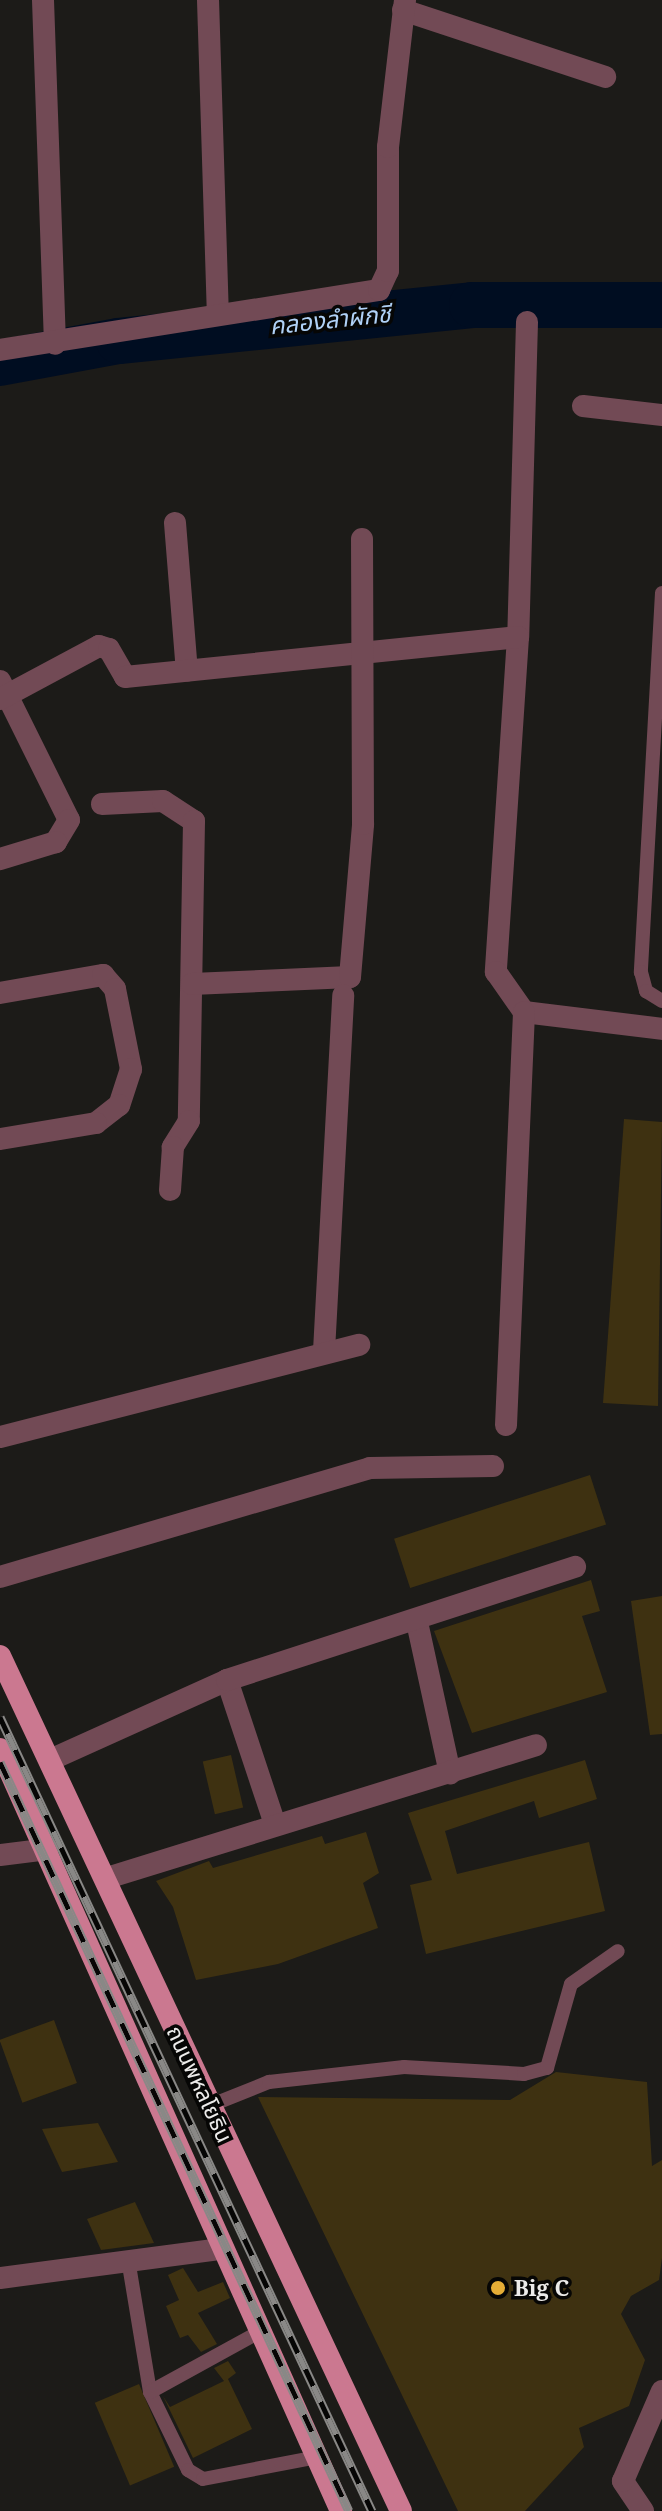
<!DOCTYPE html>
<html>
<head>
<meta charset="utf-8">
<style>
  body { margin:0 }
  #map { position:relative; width:662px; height:2511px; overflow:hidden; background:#1c1b18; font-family:"Noto Serif","Noto Sans Thai",serif }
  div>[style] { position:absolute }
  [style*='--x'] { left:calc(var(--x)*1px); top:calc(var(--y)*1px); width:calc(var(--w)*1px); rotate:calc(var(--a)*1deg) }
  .river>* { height:46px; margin:-23px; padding:0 23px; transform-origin:23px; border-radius:23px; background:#000d21 }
  .building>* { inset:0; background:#3e3111; transform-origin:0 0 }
  .service>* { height:14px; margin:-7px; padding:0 7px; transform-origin:7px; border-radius:7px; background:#724a55 }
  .minor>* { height:22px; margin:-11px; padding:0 11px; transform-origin:11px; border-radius:11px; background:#724a55 }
  .primary>* { height:22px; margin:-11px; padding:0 11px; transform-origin:11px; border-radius:11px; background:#cb7890 }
  .rail>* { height:9px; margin-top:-4.5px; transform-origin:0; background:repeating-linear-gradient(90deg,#060605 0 18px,#898886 0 36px); box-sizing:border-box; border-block:2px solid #898886 }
  .dots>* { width:22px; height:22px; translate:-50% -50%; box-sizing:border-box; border:4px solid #060605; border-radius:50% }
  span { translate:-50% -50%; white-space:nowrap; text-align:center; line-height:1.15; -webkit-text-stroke:7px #060605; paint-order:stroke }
  .street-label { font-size:22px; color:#ecebea }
  .poi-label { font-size:22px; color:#ecebea; font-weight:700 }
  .left { translate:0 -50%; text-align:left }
  .water-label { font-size:24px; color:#b0d1f6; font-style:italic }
</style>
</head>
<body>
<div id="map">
  <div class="river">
    <i style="--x:0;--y:363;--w:121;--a:-10.5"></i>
    <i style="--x:119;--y:341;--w:355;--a:-5.8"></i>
    <i style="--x:472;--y:305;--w:190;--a:0"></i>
  </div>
  <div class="building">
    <i style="clip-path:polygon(624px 1119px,662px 1122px,658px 1406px,603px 1403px)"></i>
    <i style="left:590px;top:1475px;width:52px;height:206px;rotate:72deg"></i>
    <i style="clip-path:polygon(591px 1580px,600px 1611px,582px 1616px,607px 1692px,472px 1733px,434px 1631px)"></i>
    <i style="clip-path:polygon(662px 1596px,662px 1734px,650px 1735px,631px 1601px)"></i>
    <i style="left:231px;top:1755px;width:54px;height:29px;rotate:77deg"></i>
    <i style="clip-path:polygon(585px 1760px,597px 1799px,539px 1818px,534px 1801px,445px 1831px,457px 1874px,589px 1842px,605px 1911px,426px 1954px,410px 1885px,432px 1880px,408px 1813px)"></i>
    <i style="clip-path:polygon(366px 1832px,379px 1873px,363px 1883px,378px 1928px,278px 1964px,196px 1980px,173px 1907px,156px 1881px,209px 1861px,213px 1868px,322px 1836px,325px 1844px)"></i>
    <i style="left:54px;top:2020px;width:67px;height:58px;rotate:70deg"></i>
    <i style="clip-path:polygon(556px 2072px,647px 2082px,652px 2166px,662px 2160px,662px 2258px,659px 2280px,631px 2296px,621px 2314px,645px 2360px,629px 2406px,579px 2428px,584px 2447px,525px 2511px,458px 2511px,258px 2097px,510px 2100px)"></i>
    <i style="clip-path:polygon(98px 2123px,118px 2162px,62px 2172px,42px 2129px)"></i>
    <i style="clip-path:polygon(135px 2202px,154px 2243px,101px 2250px,87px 2219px)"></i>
    <i style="clip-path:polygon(183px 2268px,198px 2292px,223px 2282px,230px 2298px,198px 2313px,217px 2344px,201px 2352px,188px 2335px,180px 2338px,166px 2306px,179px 2300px,168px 2275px)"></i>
    <i style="clip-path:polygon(228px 2361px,236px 2373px,228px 2379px,252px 2429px,193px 2458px,163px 2396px,170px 2407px,224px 2381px,214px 2368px)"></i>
    <i style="left:139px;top:2384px;width:90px;height:48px;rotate:67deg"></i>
  </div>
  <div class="service">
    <i style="--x:662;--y:593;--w:380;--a:93.2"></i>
    <i style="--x:641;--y:972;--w:20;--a:75"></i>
    <i style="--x:646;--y:991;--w:19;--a:32"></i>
    <i style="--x:209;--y:2106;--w:65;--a:-21.8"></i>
    <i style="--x:269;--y:2082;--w:136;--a:-6.3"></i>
    <i style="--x:404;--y:2067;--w:120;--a:3.3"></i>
    <i style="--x:524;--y:2074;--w:24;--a:-15"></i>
    <i style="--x:547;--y:2068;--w:87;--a:-74.1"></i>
    <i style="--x:571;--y:1984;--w:57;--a:-35.1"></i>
    <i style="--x:128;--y:2259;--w:135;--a:80.6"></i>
    <i style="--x:150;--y:2392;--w:87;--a:64"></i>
    <i style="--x:188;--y:2470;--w:17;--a:31"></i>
    <i style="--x:203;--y:2479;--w:116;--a:-10.9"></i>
    <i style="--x:150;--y:2392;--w:124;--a:-28.8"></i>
  </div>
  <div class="minor">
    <i style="--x:43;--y:0;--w:344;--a:88"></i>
    <i style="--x:208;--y:0;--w:313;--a:88.2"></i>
    <i style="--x:403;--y:10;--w:213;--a:18.3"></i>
    <i style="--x:527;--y:322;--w:315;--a:91.6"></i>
    <i style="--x:518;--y:637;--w:336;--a:93.8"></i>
    <i style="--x:496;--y:972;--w:49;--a:55"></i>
    <i style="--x:524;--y:1012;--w:139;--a:7"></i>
    <i style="--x:0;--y:350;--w:384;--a:-9"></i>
    <i style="--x:379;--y:290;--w:21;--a:-65"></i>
    <i style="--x:388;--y:271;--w:124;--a:-90"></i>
    <i style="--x:388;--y:147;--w:148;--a:-83.4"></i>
    <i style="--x:583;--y:406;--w:80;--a:6.5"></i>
    <i style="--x:175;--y:523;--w:148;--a:85.4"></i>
    <i style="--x:0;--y:681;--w:155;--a:63.6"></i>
    <i style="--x:69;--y:820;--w:26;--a:121"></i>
    <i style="--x:56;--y:842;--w:59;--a:163.1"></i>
    <i style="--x:0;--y:699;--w:112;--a:-28.2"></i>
    <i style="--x:99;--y:646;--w:10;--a:17"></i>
    <i style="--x:109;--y:649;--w:32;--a:60"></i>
    <i style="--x:125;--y:677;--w:395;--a:-5.8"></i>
    <i style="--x:102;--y:804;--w:61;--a:-2.8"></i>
    <i style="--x:163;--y:801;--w:37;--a:33"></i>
    <i style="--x:194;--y:821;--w:300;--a:91"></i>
    <i style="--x:189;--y:1121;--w:31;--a:122"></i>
    <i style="--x:173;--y:1147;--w:43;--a:94"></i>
    <i style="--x:192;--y:984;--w:158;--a:-2.5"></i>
    <i style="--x:350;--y:977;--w:154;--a:-85.1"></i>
    <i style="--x:363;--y:824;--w:285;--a:-90.2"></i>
    <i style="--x:0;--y:993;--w:105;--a:-9.9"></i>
    <i style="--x:103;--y:975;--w:18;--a:49"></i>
    <i style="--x:115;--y:989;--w:82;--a:78.7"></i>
    <i style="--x:131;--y:1069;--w:38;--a:108"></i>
    <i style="--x:119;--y:1105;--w:29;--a:142"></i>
    <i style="--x:96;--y:1123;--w:97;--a:170.5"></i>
    <i style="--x:324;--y:1351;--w:356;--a:-86.9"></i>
    <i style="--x:506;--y:1425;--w:413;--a:-87.5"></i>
    <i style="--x:0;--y:1437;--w:371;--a:-14.4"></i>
    <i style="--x:0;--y:1577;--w:386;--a:-16.4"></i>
    <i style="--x:370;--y:1468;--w:123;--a:-0.9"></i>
    <i style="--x:417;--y:1622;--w:155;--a:77.7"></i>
    <i style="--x:227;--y:1680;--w:149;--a:71.6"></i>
    <i style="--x:50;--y:1760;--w:194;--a:-24.3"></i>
    <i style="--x:227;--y:1680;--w:366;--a:-18"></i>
    <i style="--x:0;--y:1855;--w:48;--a:-7.1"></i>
    <i style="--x:107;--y:1878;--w:449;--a:-17.2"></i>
    <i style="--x:0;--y:2278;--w:223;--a:-7.5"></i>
    <i style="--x:643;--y:2511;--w:36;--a:-124"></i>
    <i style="--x:623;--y:2481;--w:98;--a:-66.6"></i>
  </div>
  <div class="primary">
    <i style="--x:0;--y:1656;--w:944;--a:64.87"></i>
    <i style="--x:0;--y:1749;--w:835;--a:65.89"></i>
  </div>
  <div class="rail">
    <i style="--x:0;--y:1717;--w:877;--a:64.9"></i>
    <i style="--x:0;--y:1762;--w:826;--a:65.02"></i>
  </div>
  <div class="dots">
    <i style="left:498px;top:2288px;background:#e5ad36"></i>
  </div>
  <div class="street-label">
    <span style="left:200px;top:2084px;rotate:65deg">ถนนพหลโยธิน</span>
  </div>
  <div class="poi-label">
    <span class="left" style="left:514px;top:2288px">Big C</span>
  </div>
  <div class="water-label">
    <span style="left:330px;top:319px;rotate:-6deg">คลองลำผักชี</span>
  </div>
</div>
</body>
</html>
